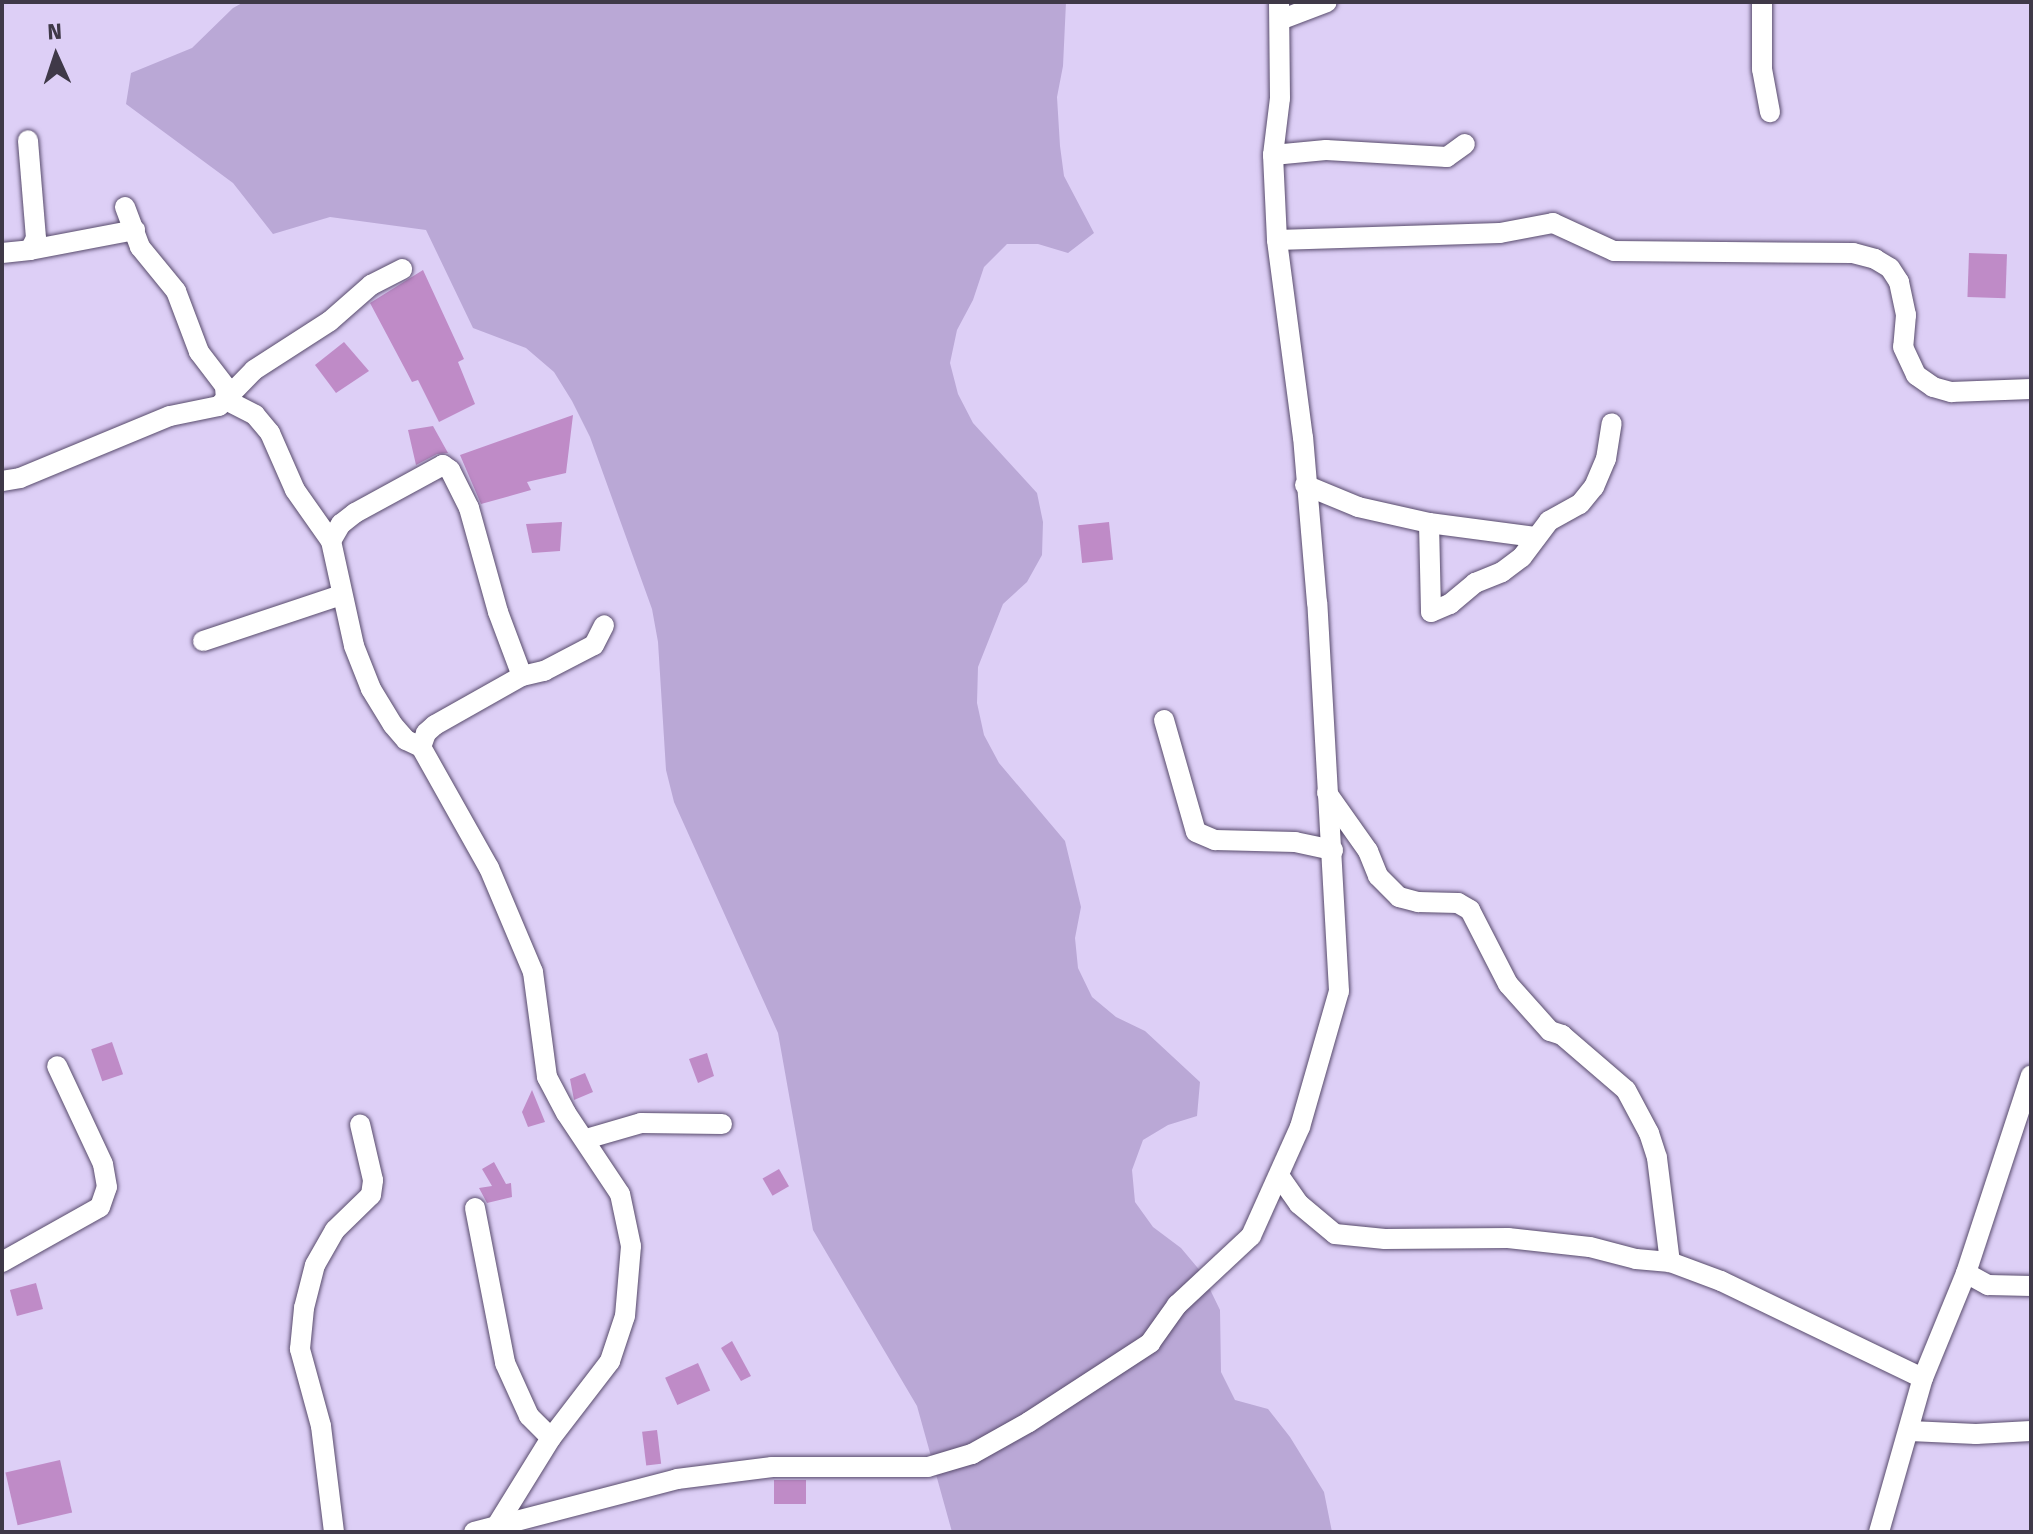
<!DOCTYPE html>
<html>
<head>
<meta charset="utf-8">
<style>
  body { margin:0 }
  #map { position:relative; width:2033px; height:1534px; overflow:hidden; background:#ddcff6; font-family:"Fira Sans",sans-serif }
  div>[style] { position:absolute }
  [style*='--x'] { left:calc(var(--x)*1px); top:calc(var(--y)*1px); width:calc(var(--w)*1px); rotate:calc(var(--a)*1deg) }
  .green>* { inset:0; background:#baa8d6 }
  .building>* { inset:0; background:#bf8bc7; transform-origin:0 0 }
  .roads { filter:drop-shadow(0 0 2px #584b6c) drop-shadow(0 0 2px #584b6c) }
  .street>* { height:20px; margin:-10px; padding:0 10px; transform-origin:10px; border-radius:10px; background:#fff }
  span { translate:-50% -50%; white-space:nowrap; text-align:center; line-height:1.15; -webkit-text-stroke:8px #ddcff6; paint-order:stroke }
  .frame { position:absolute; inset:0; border:4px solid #3f3948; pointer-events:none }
  .north { position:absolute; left:16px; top:16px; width:80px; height:80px; -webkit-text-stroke:6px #ddcff6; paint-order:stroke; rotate:357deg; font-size:22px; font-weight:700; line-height:32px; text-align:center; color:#3f3948 }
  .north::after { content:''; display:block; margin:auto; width:28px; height:36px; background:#3f3948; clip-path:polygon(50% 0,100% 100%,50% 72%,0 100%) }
</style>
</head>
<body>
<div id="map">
  <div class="green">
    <i style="clip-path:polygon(244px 2px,1066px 2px,1063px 66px,1057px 97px,1060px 146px,1064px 176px,1094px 233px,1068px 253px,1038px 244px,1007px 244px,984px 267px,973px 300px,957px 330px,950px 363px,958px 394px,973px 423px,1037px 493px,1043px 522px,1042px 555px,1027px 582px,1003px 604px,978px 667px,977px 703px,984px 735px,999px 763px,1065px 841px,1081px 907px,1075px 938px,1078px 968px,1092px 997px,1116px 1017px,1145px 1031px,1200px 1082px,1197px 1116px,1168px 1125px,1143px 1140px,1132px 1170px,1135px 1202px,1153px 1227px,1181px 1248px,1202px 1273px,1220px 1310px,1221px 1372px,1235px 1400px,1268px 1409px,1290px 1437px,1324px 1492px,1332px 1532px,952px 1532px,917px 1406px,813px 1230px,778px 1033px,674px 802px,666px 770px,658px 642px,652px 609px,590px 437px,572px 401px,554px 372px,526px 348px,473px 328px,426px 230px,330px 217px,273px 234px,233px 183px,126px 104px,131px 73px,192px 48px,233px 8px)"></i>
  </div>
  <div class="building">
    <i style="left:1969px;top:253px;width:38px;height:44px;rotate:2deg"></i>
    <i style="clip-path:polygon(423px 270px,464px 359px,458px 362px,475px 404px,439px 422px,418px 380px,412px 382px,370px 303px)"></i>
    <i style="clip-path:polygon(344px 342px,369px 371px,336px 393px,315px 365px)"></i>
    <i style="clip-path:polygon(573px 415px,566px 473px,527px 482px,531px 490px,481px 504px,460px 455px)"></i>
    <i style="clip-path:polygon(433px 426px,448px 453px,437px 454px,416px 465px,408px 430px)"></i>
    <i style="clip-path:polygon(562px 522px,560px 551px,532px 553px,526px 524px)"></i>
    <i style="left:1109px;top:522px;width:38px;height:31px;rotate:84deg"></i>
    <i style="left:112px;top:1042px;width:34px;height:22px;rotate:71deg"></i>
    <i style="clip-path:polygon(707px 1053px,714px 1076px,698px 1083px,689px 1059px)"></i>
    <i style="clip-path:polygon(585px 1073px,593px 1092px,574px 1100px,570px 1079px)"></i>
    <i style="clip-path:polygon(532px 1090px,545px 1122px,528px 1127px,522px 1112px)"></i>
    <i style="clip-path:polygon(494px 1162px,506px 1184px,511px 1183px,512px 1197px,487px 1203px,479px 1188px,492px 1186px,482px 1169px)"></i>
    <i style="left:779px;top:1169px;width:20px;height:19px;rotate:60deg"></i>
    <i style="left:36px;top:1283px;width:27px;height:27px;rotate:75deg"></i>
    <i style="clip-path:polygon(732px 1341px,751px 1376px,741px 1381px,721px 1348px)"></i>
    <i style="left:698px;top:1363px;width:30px;height:36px;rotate:66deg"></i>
    <i style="left:657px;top:1430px;width:34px;height:15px;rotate:83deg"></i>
    <i style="left:60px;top:1460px;width:54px;height:56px;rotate:77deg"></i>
    <i style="left:774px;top:1480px;width:32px;height:24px"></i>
  </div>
  <div class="roads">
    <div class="street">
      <i style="--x:1762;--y:2;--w:67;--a:90"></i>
      <i style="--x:1762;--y:69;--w:44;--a:79.5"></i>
      <i style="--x:1280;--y:20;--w:50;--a:-21"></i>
      <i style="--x:1273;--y:155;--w:53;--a:-5.4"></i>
      <i style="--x:1326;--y:150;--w:121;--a:3.3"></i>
      <i style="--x:1447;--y:157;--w:22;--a:-36"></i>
      <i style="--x:125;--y:207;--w:43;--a:69.4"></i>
      <i style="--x:140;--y:247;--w:57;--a:50.7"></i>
      <i style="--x:176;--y:291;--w:65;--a:69.3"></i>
      <i style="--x:199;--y:352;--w:43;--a:52.6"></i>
      <i style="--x:225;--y:386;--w:14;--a:86"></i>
      <i style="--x:226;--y:400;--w:33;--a:27"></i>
      <i style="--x:255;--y:415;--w:23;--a:50"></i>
      <i style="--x:270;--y:433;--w:62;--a:66.3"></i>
      <i style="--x:295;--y:490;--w:62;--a:54.8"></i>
      <i style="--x:331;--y:541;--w:107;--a:77.6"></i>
      <i style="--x:354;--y:646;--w:46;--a:68.4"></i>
      <i style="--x:371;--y:689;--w:42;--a:58.6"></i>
      <i style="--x:393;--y:725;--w:20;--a:49"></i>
      <i style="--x:406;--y:740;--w:17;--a:25"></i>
      <i style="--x:1277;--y:240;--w:223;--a:-1.8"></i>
      <i style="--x:1500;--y:233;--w:54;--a:-10.7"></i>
      <i style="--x:1553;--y:223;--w:67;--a:24.7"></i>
      <i style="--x:1614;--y:251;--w:239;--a:0.5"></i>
      <i style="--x:1853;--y:253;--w:23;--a:15"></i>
      <i style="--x:1875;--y:259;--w:17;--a:31"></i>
      <i style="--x:1890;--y:268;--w:17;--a:57"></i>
      <i style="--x:1899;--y:282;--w:34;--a:78"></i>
      <i style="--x:1906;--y:315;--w:32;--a:95"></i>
      <i style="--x:1903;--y:347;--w:31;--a:65"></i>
      <i style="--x:1916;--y:375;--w:21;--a:35"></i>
      <i style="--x:1933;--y:387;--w:19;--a:16"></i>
      <i style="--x:1951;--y:392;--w:80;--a:-2.1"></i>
      <i style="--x:30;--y:250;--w:107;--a:-10.8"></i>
      <i style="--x:2;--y:253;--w:28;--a:-6"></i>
      <i style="--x:30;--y:250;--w:13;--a:-63"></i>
      <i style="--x:36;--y:238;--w:98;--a:-94.7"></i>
      <i style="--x:2;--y:481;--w:18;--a:-9"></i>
      <i style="--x:20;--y:478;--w:162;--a:-22.5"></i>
      <i style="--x:170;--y:416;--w:50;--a:-11.5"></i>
      <i style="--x:219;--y:406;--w:50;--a:-45.8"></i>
      <i style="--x:254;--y:370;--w:90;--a:-32.8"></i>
      <i style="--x:330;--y:321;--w:55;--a:-41.3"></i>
      <i style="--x:371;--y:285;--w:35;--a:-27"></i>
      <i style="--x:1305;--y:485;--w:57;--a:22.5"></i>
      <i style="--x:1358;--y:507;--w:73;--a:12.7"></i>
      <i style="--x:1429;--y:523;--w:107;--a:7.5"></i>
      <i style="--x:1429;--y:523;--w:89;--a:88.7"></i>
      <i style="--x:1431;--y:612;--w:21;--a:-23"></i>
      <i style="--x:1450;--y:604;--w:33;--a:-40"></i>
      <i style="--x:1475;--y:583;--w:29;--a:-22"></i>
      <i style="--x:1502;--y:572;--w:25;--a:-37"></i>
      <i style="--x:1522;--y:557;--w:45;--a:-53.1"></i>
      <i style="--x:1549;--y:521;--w:35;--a:-29"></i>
      <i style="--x:1580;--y:504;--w:22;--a:-51"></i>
      <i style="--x:1594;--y:487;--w:30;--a:-67"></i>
      <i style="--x:1606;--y:459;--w:36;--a:-81"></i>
      <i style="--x:331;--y:541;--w:20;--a:-60"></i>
      <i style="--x:341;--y:524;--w:18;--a:-38"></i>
      <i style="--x:355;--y:513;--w:100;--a:-28.6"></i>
      <i style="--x:443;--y:465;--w:9;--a:36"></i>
      <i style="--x:450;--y:470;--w:42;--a:63.4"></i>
      <i style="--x:469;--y:508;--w:108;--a:74.4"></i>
      <i style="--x:498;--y:612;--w:68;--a:69.4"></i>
      <i style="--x:203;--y:641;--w:145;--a:-18.4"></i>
      <i style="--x:1164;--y:720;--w:116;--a:74.1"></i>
      <i style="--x:1196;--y:832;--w:21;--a:23"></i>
      <i style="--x:1215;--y:840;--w:80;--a:1.4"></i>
      <i style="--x:1295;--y:842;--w:39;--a:12"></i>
      <i style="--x:1327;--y:793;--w:71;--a:54.7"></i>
      <i style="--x:1368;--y:851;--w:27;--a:68"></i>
      <i style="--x:1378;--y:876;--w:30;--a:45"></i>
      <i style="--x:1399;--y:897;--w:20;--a:15"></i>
      <i style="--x:1418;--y:902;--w:40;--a:1.4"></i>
      <i style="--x:1458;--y:903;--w:14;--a:30"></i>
      <i style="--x:1470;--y:910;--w:83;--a:62.8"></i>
      <i style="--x:1508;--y:984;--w:63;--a:48.2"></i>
      <i style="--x:1550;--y:1031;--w:13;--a:18"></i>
      <i style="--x:1562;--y:1035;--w:84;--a:40.7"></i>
      <i style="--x:1626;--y:1090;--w:49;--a:61.9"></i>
      <i style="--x:1649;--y:1133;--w:26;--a:72"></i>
      <i style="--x:1657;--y:1158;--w:105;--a:82.9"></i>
      <i style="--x:586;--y:1139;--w:57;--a:-16.2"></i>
      <i style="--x:641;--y:1123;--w:81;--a:0.7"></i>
      <i style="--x:1280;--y:1177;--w:33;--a:55"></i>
      <i style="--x:1299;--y:1204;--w:47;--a:39.8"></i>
      <i style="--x:1335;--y:1234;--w:50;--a:5.7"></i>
      <i style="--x:1385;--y:1239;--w:123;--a:-0.5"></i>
      <i style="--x:1508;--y:1238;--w:82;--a:6.3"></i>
      <i style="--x:1590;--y:1247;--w:48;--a:14.6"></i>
      <i style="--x:1636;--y:1259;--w:34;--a:5"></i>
      <i style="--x:1670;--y:1262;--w:54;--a:20.4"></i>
      <i style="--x:1721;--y:1281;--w:224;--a:25.7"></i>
      <i style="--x:475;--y:1208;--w:158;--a:79"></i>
      <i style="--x:505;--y:1363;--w:58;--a:65.6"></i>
      <i style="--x:529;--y:1416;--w:31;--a:45"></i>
      <i style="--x:2;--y:1262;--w:112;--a:-29.3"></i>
      <i style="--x:100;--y:1207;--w:21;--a:-71"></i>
      <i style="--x:107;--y:1187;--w:23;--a:-100"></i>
      <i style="--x:103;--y:1164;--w:108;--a:-115.1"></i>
      <i style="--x:1966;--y:1273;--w:25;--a:29"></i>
      <i style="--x:1988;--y:1285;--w:43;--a:1.3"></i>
      <i style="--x:1910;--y:1431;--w:66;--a:2.6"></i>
      <i style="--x:1976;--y:1434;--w:55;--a:-3.1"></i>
      <i style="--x:497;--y:1525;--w:102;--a:-58.2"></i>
      <i style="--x:551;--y:1438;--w:97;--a:-52.5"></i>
      <i style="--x:610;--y:1361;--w:47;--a:-71.6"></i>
      <i style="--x:625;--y:1316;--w:70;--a:-85.1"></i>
      <i style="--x:631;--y:1246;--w:53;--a:-101.9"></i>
      <i style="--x:620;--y:1194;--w:97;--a:-123.7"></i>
      <i style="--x:566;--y:1113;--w:41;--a:-117.8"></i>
      <i style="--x:547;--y:1077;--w:106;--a:-97.6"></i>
      <i style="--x:533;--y:972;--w:113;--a:-112.9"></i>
      <i style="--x:489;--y:868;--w:139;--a:-119.3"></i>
      <i style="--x:421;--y:747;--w:15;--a:-70"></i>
      <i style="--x:426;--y:733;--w:12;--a:-42"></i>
      <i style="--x:435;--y:725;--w:100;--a:-29.4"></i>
      <i style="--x:522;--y:676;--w:23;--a:-13"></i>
      <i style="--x:544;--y:671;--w:56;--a:-27.5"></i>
      <i style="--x:594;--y:645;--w:22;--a:-63"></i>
      <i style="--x:334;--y:1532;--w:107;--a:-97"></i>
      <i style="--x:321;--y:1426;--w:80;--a:-105.3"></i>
      <i style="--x:300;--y:1349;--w:41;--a:-84.4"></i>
      <i style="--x:304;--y:1308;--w:44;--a:-75.7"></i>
      <i style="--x:315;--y:1265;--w:40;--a:-60.3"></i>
      <i style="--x:335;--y:1230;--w:50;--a:-44.2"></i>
      <i style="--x:371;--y:1195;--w:15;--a:-82"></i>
      <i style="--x:373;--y:1180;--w:57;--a:-103.1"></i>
      <i style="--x:474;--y:1532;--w:210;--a:-14.6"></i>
      <i style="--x:677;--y:1479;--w:96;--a:-7.2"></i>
      <i style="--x:772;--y:1467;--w:156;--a:0"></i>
      <i style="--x:928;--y:1467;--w:46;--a:-16.5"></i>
      <i style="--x:972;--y:1454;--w:65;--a:-29.3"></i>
      <i style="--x:1029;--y:1422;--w:145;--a:-33.1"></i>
      <i style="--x:1150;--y:1343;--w:47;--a:-54.6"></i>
      <i style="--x:1177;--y:1305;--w:101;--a:-43"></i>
      <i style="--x:1251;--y:1236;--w:120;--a:-65.8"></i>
      <i style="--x:1300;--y:1127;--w:141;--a:-74"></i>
      <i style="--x:1339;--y:991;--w:389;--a:-93.2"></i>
      <i style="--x:1317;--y:603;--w:166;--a:-94.8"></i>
      <i style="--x:1303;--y:438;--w:200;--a:-97.5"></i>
      <i style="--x:1277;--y:240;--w:85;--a:-92.7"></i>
      <i style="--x:1273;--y:155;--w:57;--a:-83"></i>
      <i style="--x:1280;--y:98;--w:96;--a:-90.6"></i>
      <i style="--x:1879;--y:1532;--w:160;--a:-74.1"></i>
      <i style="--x:1923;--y:1378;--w:113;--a:-67.7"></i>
      <i style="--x:1966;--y:1273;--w:208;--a:-71.8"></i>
    </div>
  </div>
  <div class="frame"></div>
  <div class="north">N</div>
</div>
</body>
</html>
